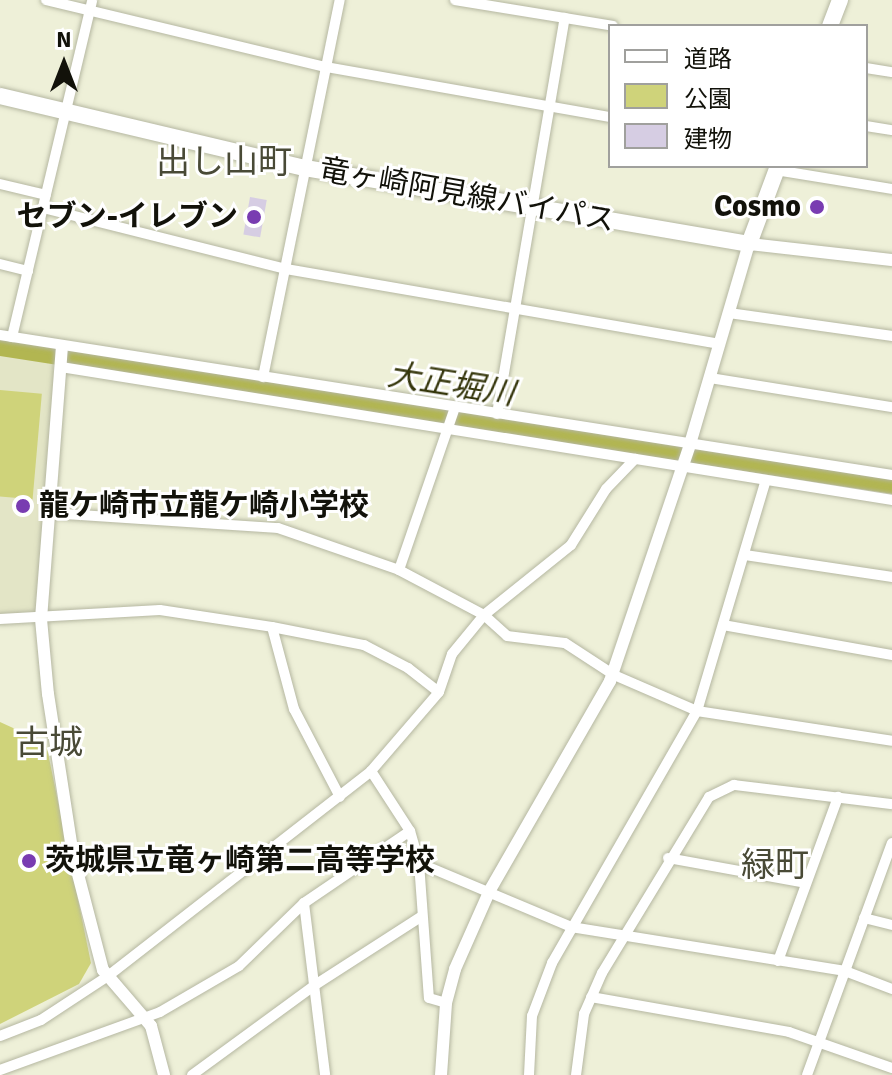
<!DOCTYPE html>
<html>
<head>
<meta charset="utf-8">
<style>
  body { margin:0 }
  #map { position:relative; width:892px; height:1075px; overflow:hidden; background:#eef0d8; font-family:Signika,"Noto Sans JP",sans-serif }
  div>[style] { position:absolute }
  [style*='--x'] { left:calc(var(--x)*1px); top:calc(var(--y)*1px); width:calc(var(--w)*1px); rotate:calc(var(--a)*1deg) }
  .built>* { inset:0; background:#e3e5c6 }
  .green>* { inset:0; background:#cfd37a; transform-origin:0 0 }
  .river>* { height:20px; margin:-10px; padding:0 10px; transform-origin:10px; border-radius:10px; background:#b2b651 }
  .building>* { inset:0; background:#d6cde3; transform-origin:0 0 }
  .roads { filter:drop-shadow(0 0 2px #b5b7a1) drop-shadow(0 0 2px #b5b7a1) }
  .minor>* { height:10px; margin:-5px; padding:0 5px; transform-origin:5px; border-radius:5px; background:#fff }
  .tertiary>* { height:12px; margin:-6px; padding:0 6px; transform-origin:6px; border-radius:6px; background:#fff }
  .primary>* { height:16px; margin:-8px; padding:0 8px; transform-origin:8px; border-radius:8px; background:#fff }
  .dots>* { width:22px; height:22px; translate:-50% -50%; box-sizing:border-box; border:4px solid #fff; border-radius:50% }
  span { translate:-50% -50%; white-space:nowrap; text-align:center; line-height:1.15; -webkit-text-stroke:6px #fff; paint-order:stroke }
  .street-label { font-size:30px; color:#12120a }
  .poi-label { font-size:30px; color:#12120a; font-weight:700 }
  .right { translate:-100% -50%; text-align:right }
  .left { translate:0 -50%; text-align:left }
  .water-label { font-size:32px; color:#35360b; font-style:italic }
  .quarter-label { font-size:34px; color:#494a36 }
  .legend { position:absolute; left:608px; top:24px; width:260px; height:144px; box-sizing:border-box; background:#fff; border:2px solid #a0a09d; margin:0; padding:10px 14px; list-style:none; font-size:24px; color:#12120a }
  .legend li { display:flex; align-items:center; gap:16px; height:40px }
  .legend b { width:40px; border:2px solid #a0a09d }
  .north { position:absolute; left:24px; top:24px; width:80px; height:80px; -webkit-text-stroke:6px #fff; paint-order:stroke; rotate:0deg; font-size:22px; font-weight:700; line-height:32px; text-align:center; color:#12120a }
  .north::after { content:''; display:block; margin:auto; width:28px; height:36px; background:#12120a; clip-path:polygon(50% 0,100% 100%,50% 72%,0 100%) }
</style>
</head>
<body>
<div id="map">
  <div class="built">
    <i style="clip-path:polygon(0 354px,53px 362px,55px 402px,35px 614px,0 614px)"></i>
  </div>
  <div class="green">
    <i style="left:0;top:390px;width:42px;height:106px;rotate:5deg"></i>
    <i style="clip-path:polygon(0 722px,46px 743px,91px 963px,79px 984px,0 1024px)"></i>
  </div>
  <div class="river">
    <i style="--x:0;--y:346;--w:903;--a:8.79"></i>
  </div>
  <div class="building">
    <i style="left:250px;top:197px;width:17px;height:38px;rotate:10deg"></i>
  </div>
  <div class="roads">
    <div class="minor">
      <i style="--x:46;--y:0;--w:288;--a:13.5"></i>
      <i style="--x:326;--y:67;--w:288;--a:10"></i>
      <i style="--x:455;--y:0;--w:160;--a:9.3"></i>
      <i style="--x:866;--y:68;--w:26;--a:9"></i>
      <i style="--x:866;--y:126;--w:26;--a:9"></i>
      <i style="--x:776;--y:170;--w:118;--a:9.3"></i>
      <i style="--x:0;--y:184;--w:47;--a:13.4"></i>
      <i style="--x:43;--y:208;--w:251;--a:14.1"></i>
      <i style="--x:286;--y:269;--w:439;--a:9.8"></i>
      <i style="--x:0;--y:264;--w:29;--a:14"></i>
      <i style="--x:729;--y:313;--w:165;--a:8"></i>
      <i style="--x:0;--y:335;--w:903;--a:8.92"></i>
      <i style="--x:12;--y:337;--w:346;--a:-76.6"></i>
      <i style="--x:61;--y:367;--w:842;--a:9.09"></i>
      <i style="--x:263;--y:377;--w:385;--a:-78.5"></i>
      <i style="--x:710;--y:378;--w:184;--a:9.1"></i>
      <i style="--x:497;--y:414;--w:402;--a:-80.3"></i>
      <i style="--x:51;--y:513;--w:227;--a:3.8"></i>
      <i style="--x:278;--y:528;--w:128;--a:19.1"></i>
      <i style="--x:399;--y:570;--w:96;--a:27.9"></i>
      <i style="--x:484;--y:615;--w:31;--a:42"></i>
      <i style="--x:507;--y:636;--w:58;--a:6.9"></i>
      <i style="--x:565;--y:643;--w:59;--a:33.1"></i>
      <i style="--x:614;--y:675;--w:90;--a:23.4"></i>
      <i style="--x:697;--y:711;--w:197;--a:8.7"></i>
      <i style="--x:745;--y:555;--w:149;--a:8.5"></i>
      <i style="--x:399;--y:570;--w:172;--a:-71"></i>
      <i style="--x:0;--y:619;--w:160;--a:-3.2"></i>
      <i style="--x:160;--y:610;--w:113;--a:8.6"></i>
      <i style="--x:272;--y:627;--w:94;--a:11.1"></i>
      <i style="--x:364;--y:645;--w:50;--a:27.6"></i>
      <i style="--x:408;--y:668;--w:39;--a:38"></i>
      <i style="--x:723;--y:625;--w:172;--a:10.1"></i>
      <i style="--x:272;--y:627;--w:85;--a:75"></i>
      <i style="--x:294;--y:709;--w:99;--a:62.4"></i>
      <i style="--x:371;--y:771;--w:72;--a:57"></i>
      <i style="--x:410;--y:831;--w:33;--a:74"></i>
      <i style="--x:419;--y:863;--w:135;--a:85.8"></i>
      <i style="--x:429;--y:998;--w:18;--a:16"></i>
      <i style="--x:668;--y:858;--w:140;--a:10.3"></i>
      <i style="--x:419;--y:863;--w:165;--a:22.8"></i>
      <i style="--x:571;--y:927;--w:278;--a:9.1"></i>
      <i style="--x:845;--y:971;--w:50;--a:21"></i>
      <i style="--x:304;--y:903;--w:173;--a:83"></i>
      <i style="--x:864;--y:918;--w:29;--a:14"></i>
      <i style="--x:778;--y:961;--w:175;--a:-69.9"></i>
      <i style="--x:591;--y:997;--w:201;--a:10"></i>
      <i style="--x:789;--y:1032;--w:109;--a:19.3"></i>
      <i style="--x:0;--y:1036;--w:44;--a:-21.3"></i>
      <i style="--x:41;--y:1020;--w:80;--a:-33.3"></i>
      <i style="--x:108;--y:976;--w:333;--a:-37.9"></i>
      <i style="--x:371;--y:771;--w:104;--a:-49.3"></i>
      <i style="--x:439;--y:692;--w:40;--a:-71.1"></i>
      <i style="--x:452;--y:654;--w:50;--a:-50.6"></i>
      <i style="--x:484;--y:615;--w:112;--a:-38.8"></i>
      <i style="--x:571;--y:545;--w:66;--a:-58"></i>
      <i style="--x:606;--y:489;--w:42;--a:-46"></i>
      <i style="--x:0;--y:1070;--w:170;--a:-19.9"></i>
      <i style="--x:160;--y:1012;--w:91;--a:-30.2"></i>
      <i style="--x:239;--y:966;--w:91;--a:-44.1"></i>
      <i style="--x:304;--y:903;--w:128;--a:-34.2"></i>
      <i style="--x:192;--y:1075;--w:152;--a:-36.2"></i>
      <i style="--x:315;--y:985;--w:127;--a:-32.8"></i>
      <i style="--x:529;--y:1075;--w:59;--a:-87.1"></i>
      <i style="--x:532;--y:1016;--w:57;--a:-69.3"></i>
      <i style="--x:552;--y:963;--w:291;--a:-60.1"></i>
      <i style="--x:697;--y:711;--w:241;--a:-73.4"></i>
      <i style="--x:576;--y:1075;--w:62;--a:-82.5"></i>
      <i style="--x:584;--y:1014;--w:45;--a:-66.3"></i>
      <i style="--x:602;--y:973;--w:206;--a:-58.7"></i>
      <i style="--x:709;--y:797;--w:28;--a:-26"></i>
      <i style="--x:734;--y:785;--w:159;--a:6.9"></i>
      <i style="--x:807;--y:1075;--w:247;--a:-69.9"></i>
    </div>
    <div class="tertiary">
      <i style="--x:62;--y:346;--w:274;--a:94.4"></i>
      <i style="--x:41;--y:619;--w:75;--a:84.7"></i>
      <i style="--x:48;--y:694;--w:163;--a:81.2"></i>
      <i style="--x:73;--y:855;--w:119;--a:75.4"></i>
      <i style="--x:103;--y:970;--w:74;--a:49.4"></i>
      <i style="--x:151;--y:1026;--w:51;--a:75.1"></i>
      <i style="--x:441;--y:1075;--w:72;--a:-86"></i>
      <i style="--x:446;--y:1003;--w:35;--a:-75"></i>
      <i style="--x:455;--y:969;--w:86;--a:-66.1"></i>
      <i style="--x:490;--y:890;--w:241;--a:-60.1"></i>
      <i style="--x:610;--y:681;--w:250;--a:-71.3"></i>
      <i style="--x:690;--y:444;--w:209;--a:-73.6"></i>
      <i style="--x:749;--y:244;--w:144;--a:6.4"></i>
    </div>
    <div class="primary">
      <i style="--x:830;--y:26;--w:28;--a:-69"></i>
      <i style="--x:0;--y:96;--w:313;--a:13.3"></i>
      <i style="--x:305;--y:168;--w:450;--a:9.7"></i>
      <i style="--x:749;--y:244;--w:83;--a:-69.6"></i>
    </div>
  </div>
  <div class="dots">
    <i style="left:817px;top:207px;background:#793cb1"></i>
    <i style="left:254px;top:217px;background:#793cb1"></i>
    <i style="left:23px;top:506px;background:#793cb1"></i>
    <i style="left:29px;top:861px;background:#793cb1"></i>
  </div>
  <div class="street-label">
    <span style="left:467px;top:196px;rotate:10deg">竜ヶ崎阿見線バイパス</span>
  </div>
  <div class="poi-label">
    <span class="right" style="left:801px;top:207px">Cosmo</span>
    <span class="right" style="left:238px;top:217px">セブン-イレブン</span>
    <span class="left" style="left:39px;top:506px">龍ケ崎市立龍ケ崎小学校</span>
    <span class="left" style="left:45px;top:861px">茨城県立竜ヶ崎第二高等学校</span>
  </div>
  <div class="water-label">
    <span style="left:451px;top:385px;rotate:9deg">大正堀川</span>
  </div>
  <div class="quarter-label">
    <span style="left:224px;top:163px">出し山町</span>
    <span style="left:49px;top:744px">古城</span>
    <span style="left:775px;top:866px">緑町</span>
  </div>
  <ul class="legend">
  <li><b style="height:10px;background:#fff"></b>道路</li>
  <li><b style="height:22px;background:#cfd37a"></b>公園</li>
  <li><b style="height:22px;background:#d6cde3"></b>建物</li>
  </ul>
  <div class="north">N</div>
</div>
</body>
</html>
